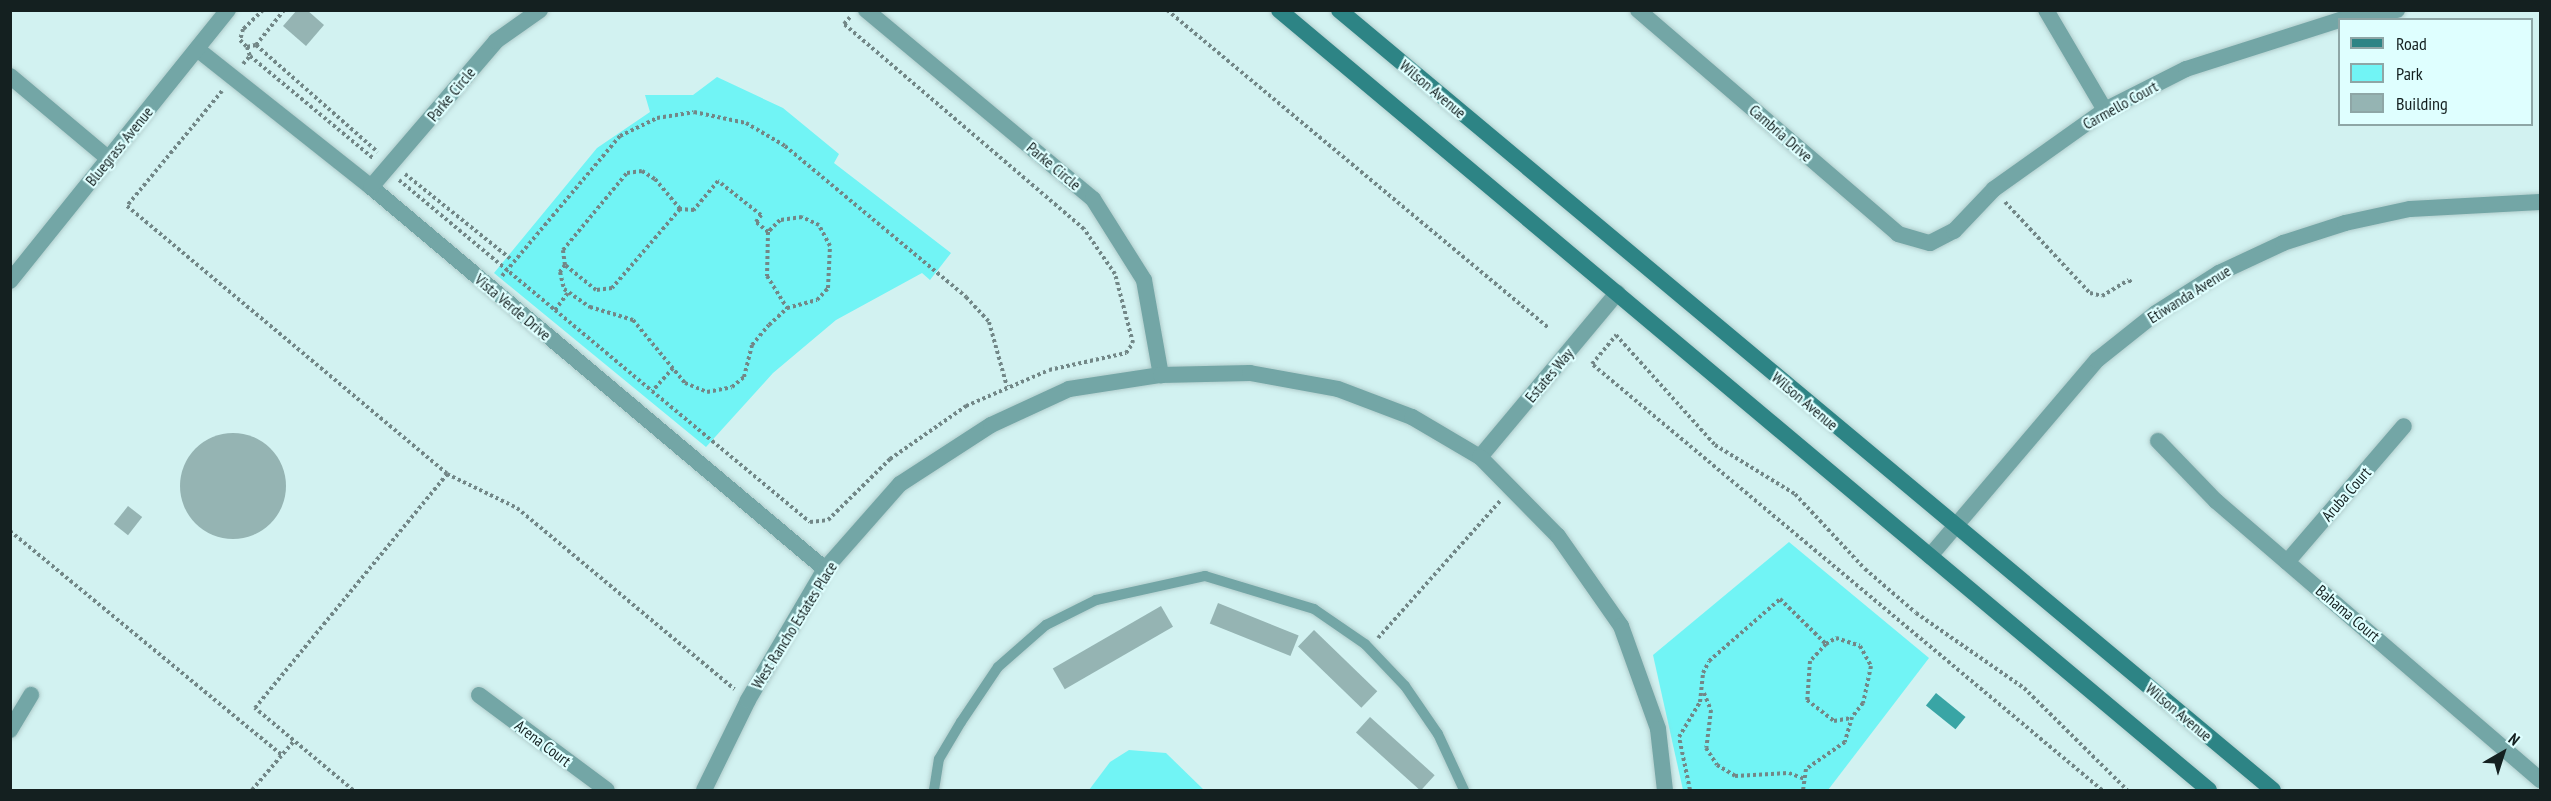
<!DOCTYPE html>
<html>
<head>
<meta charset="utf-8">
<style>
  body { margin:0 }
  #map { position:relative; width:2551px; height:801px; overflow:hidden; background:#d2f2f1; font-family:"PT Sans Narrow",sans-serif }
  div>[style] { position:absolute }
  [style*='--x'] { left:calc(var(--x)*1px); top:calc(var(--y)*1px); width:calc(var(--w)*1px); rotate:calc(var(--a)*1deg) }
  .green>* { inset:0; background:#71f4f5 }
  .water>* { inset:0; background:#39a5a5; transform-origin:0 0 }
  .building>* { inset:0; background:#95b4b3; transform-origin:0 0 }
  .round { border-radius:50% }
  .path>* { height:4px; margin-top:-2px; transform-origin:0; background:repeating-linear-gradient(90deg,#728787 0 3px,transparent 0 6px) }
  .roads { filter:drop-shadow(0 0 2px #b0cccb) drop-shadow(0 0 2px #b0cccb) }
  .service>* { height:10px; margin:-5px; padding:0 5px; transform-origin:5px; border-radius:5px; background:#73a6a6 }
  .minor>* { height:16px; margin:-8px; padding:0 8px; transform-origin:8px; border-radius:8px; background:#73a6a6 }
  .tertiary>* { height:16px; margin:-8px; padding:0 8px; transform-origin:8px; border-radius:8px; background:#73a6a6 }
  .secondary>* { height:16px; margin:-8px; padding:0 8px; transform-origin:8px; border-radius:8px; background:#2d8485 }
  span { translate:-50% -50%; white-space:nowrap; text-align:center; line-height:1.15; -webkit-text-stroke:4.5px #dfffff; paint-order:stroke }
  .street-label { font-size:16px; color:#142020 }
  .frame { position:absolute; inset:0; border:12px solid #142020; pointer-events:none }
  .legend { position:absolute; left:2338px; top:18px; width:195px; height:108px; box-sizing:border-box; background:#dfffff; border:2px solid #8ea6a6; margin:0; padding:8px 10px; list-style:none; font-size:18px; color:#142020 }
  .legend li { display:flex; align-items:center; gap:12px; height:30px }
  .legend b { width:30px; border:2px solid #8ea6a6 }
  .north { position:absolute; left:2473px; top:723px; width:60px; height:60px; -webkit-text-stroke:4px #dfffff; paint-order:stroke; rotate:39deg; font-size:16px; font-weight:700; line-height:24px; text-align:center; color:#142020 }
  .north::after { content:''; display:block; margin:auto; width:21px; height:27px; background:#142020; clip-path:polygon(50% 0,100% 100%,50% 72%,0 100%) }
</style>
</head>
<body>
<div id="map">
  <div class="green">
    <i style="clip-path:polygon(717px 77px,783px 108px,839px 154px,834px 163px,951px 253px,930px 280px,922px 273px,836px 320px,773px 373px,706px 447px,494px 273px,597px 148px,650px 112px,645px 95px,693px 95px)"></i>
    <i style="clip-path:polygon(1789px 542px,1929px 658px,1828px 790px,1683px 790px,1653px 655px)"></i>
    <i style="clip-path:polygon(1129px 750px,1166px 753px,1204px 790px,1089px 790px,1110px 762px)"></i>
  </div>
  <div class="water">
    <i style="left:1936px;top:693px;width:38px;height:16px;rotate:39deg"></i>
  </div>
  <div class="building">
    <i style="clip-path:polygon(297px 10px,307px 10px,324px 25px,306px 46px,283px 26px)"></i>
    <i class="round" style="left:180px;top:433px;width:106px;height:106px"></i>
    <i style="left:128px;top:506px;width:18px;height:23px;rotate:38deg"></i>
    <i style="left:1218px;top:603px;width:87px;height:22px;rotate:22deg"></i>
    <i style="left:1161px;top:606px;width:24px;height:125px;rotate:60deg"></i>
    <i style="left:1314px;top:630px;width:88px;height:23px;rotate:44deg"></i>
    <i style="left:1370px;top:717px;width:87px;height:21px;rotate:42deg"></i>
  </div>
  <div class="path">
    <i style="--x:263;--y:10;--w:28;--a:136"></i>
    <i style="--x:243;--y:29;--w:11;--a:105"></i>
    <i style="--x:240;--y:40;--w:10;--a:45"></i>
    <i style="--x:247;--y:47;--w:9;--a:-13"></i>
    <i style="--x:256;--y:45;--w:45;--a:-51.3"></i>
    <i style="--x:1167;--y:10;--w:496;--a:39.8"></i>
    <i style="--x:256;--y:45;--w:162;--a:41.3"></i>
    <i style="--x:247;--y:47;--w:9;--a:72"></i>
    <i style="--x:250;--y:56;--w:160;--a:39.7"></i>
    <i style="--x:243;--y:64;--w:11;--a:-49"></i>
    <i style="--x:222;--y:91;--w:149;--a:129.6"></i>
    <i style="--x:127;--y:206;--w:417;--a:39.9"></i>
    <i style="--x:405;--y:174;--w:137;--a:38.8"></i>
    <i style="--x:399;--y:180;--w:203;--a:39.8"></i>
    <i style="--x:555;--y:310;--w:21;--a:-53"></i>
    <i style="--x:2005;--y:202;--w:125;--a:47"></i>
    <i style="--x:2090;--y:293;--w:12;--a:14"></i>
    <i style="--x:2102;--y:296;--w:31;--a:-31"></i>
    <i style="--x:2129;--y:280;--w:5;--a:53"></i>
    <i style="--x:768;--y:232;--w:44;--a:91.3"></i>
    <i style="--x:767;--y:276;--w:38;--a:58"></i>
    <i style="--x:565;--y:265;--w:9;--a:126"></i>
    <i style="--x:560;--y:272;--w:17;--a:77"></i>
    <i style="--x:564;--y:289;--w:32;--a:35"></i>
    <i style="--x:590;--y:307;--w:45;--a:16.8"></i>
    <i style="--x:633;--y:320;--w:82;--a:50.5"></i>
    <i style="--x:685;--y:383;--w:24;--a:22"></i>
    <i style="--x:707;--y:392;--w:25;--a:-11"></i>
    <i style="--x:732;--y:387;--w:16;--a:-40"></i>
    <i style="--x:744;--y:377;--w:33;--a:-76"></i>
    <i style="--x:752;--y:345;--w:26;--a:-50"></i>
    <i style="--x:769;--y:325;--w:25;--a:-43"></i>
    <i style="--x:787;--y:308;--w:31;--a:-15"></i>
    <i style="--x:817;--y:300;--w:16;--a:-47"></i>
    <i style="--x:828;--y:288;--w:42;--a:-87.3"></i>
    <i style="--x:830;--y:246;--w:24;--a:-118"></i>
    <i style="--x:819;--y:225;--w:19;--a:-155"></i>
    <i style="--x:802;--y:217;--w:22;--a:172"></i>
    <i style="--x:780;--y:220;--w:17;--a:135"></i>
    <i style="--x:768;--y:232;--w:16;--a:-140"></i>
    <i style="--x:756;--y:222;--w:9;--a:-54"></i>
    <i style="--x:761;--y:215;--w:55;--a:-141.7"></i>
    <i style="--x:718;--y:181;--w:38;--a:130"></i>
    <i style="--x:694;--y:210;--w:14;--a:-176"></i>
    <i style="--x:680;--y:209;--w:104;--a:130.7"></i>
    <i style="--x:612;--y:288;--w:16;--a:173"></i>
    <i style="--x:596;--y:290;--w:40;--a:-141"></i>
    <i style="--x:565;--y:265;--w:15;--a:-98"></i>
    <i style="--x:563;--y:250;--w:100;--a:-50.3"></i>
    <i style="--x:627;--y:173;--w:15;--a:-8"></i>
    <i style="--x:642;--y:171;--w:15;--a:32"></i>
    <i style="--x:655;--y:179;--w:39;--a:50"></i>
    <i style="--x:502;--y:276;--w:183;--a:-49.9"></i>
    <i style="--x:620;--y:136;--w:41;--a:-25.9"></i>
    <i style="--x:657;--y:118;--w:37;--a:-9"></i>
    <i style="--x:694;--y:112;--w:53;--a:11.9"></i>
    <i style="--x:746;--y:123;--w:45;--a:30.5"></i>
    <i style="--x:785;--y:146;--w:236;--a:39.8"></i>
    <i style="--x:966;--y:297;--w:34;--a:47"></i>
    <i style="--x:989;--y:322;--w:67;--a:74.5"></i>
    <i style="--x:555;--y:310;--w:126;--a:39.9"></i>
    <i style="--x:673;--y:368;--w:31;--a:132"></i>
    <i style="--x:652;--y:391;--w:205;--a:39.7"></i>
    <i style="--x:810;--y:522;--w:18;--a:-6"></i>
    <i style="--x:828;--y:520;--w:87;--a:-44.5"></i>
    <i style="--x:890;--y:459;--w:93;--a:-34.9"></i>
    <i style="--x:966;--y:406;--w:90;--a:-23.4"></i>
    <i style="--x:1049;--y:370;--w:79;--a:-12.4"></i>
    <i style="--x:1126;--y:353;--w:12;--a:-55"></i>
    <i style="--x:1133;--y:343;--w:71;--a:-104.6"></i>
    <i style="--x:1115;--y:274;--w:55;--a:-124.6"></i>
    <i style="--x:1084;--y:229;--w:316;--a:-139.5"></i>
    <i style="--x:844;--y:24;--w:9;--a:-49"></i>
    <i style="--x:10;--y:531;--w:352;--a:39.5"></i>
    <i style="--x:1378;--y:638;--w:185;--a:-48.3"></i>
    <i style="--x:1826;--y:644;--w:23;--a:133"></i>
    <i style="--x:1810;--y:661;--w:39;--a:94"></i>
    <i style="--x:1807;--y:700;--w:34;--a:38"></i>
    <i style="--x:1834;--y:721;--w:17;--a:-10"></i>
    <i style="--x:1704;--y:693;--w:18;--a:68"></i>
    <i style="--x:1711;--y:710;--w:38;--a:97"></i>
    <i style="--x:1706;--y:748;--w:20;--a:57"></i>
    <i style="--x:1717;--y:765;--w:21;--a:31"></i>
    <i style="--x:1735;--y:776;--w:54;--a:-3.2"></i>
    <i style="--x:1789;--y:773;--w:17;--a:21"></i>
    <i style="--x:252;--y:790;--w:65;--a:-49.4"></i>
    <i style="--x:353;--y:790;--w:128;--a:-140.1"></i>
    <i style="--x:255;--y:708;--w:303;--a:-50.6"></i>
    <i style="--x:447;--y:474;--w:78;--a:25.9"></i>
    <i style="--x:517;--y:508;--w:283;--a:39.8"></i>
    <i style="--x:1690;--y:790;--w:54;--a:-101.7"></i>
    <i style="--x:1679;--y:737;--w:41;--a:-59"></i>
    <i style="--x:1700;--y:702;--w:29;--a:-84"></i>
    <i style="--x:1703;--y:673;--w:13;--a:-63"></i>
    <i style="--x:1709;--y:661;--w:94;--a:-41.1"></i>
    <i style="--x:1780;--y:599;--w:64;--a:44.4"></i>
    <i style="--x:1826;--y:644;--w:12;--a:-31"></i>
    <i style="--x:1836;--y:638;--w:25;--a:18"></i>
    <i style="--x:1860;--y:646;--w:23;--a:61"></i>
    <i style="--x:1871;--y:666;--w:38;--a:102"></i>
    <i style="--x:1863;--y:703;--w:18;--a:128"></i>
    <i style="--x:1852;--y:717;--w:26;--a:106"></i>
    <i style="--x:1845;--y:742;--w:47;--a:145.3"></i>
    <i style="--x:1806;--y:769;--w:21;--a:98"></i>
    <i style="--x:2102;--y:790;--w:665;--a:-140.13"></i>
    <i style="--x:1592;--y:364;--w:38;--a:-50"></i>
    <i style="--x:1616;--y:335;--w:148;--a:48"></i>
    <i style="--x:1715;--y:445;--w:94;--a:31.5"></i>
    <i style="--x:1795;--y:494;--w:103;--a:47"></i>
    <i style="--x:1865;--y:569;--w:67;--a:40.8"></i>
    <i style="--x:1916;--y:613;--w:131;--a:34.8"></i>
    <i style="--x:2024;--y:688;--w:145;--a:44.7"></i>
  </div>
  <div class="roads">
    <div class="service">
      <i style="--x:934;--y:790;--w:31;--a:-81"></i>
      <i style="--x:939;--y:759;--w:43;--a:-59.3"></i>
      <i style="--x:961;--y:722;--w:66;--a:-56.1"></i>
      <i style="--x:998;--y:667;--w:64;--a:-41.2"></i>
      <i style="--x:1046;--y:625;--w:56;--a:-26.6"></i>
      <i style="--x:1096;--y:600;--w:112;--a:-12.4"></i>
      <i style="--x:1205;--y:576;--w:114;--a:16.8"></i>
      <i style="--x:1314;--y:609;--w:62;--a:34.5"></i>
      <i style="--x:1365;--y:644;--w:58;--a:46.4"></i>
      <i style="--x:1405;--y:686;--w:58;--a:55.5"></i>
      <i style="--x:1438;--y:734;--w:62;--a:65.1"></i>
    </div>
    <div class="minor">
      <i style="--x:866;--y:10;--w:295;--a:39.8"></i>
      <i style="--x:1093;--y:199;--w:96;--a:57.8"></i>
      <i style="--x:1144;--y:280;--w:97;--a:79.9"></i>
      <i style="--x:1638;--y:10;--w:343;--a:40.7"></i>
      <i style="--x:1898;--y:234;--w:33;--a:16"></i>
      <i style="--x:1930;--y:243;--w:27;--a:-27"></i>
      <i style="--x:1954;--y:231;--w:58;--a:-46.4"></i>
      <i style="--x:1994;--y:189;--w:136;--a:-35.4"></i>
      <i style="--x:2105;--y:110;--w:91;--a:-26.8"></i>
      <i style="--x:2186;--y:69;--w:162;--a:-17.7"></i>
      <i style="--x:2046;--y:10;--w:116;--a:59.5"></i>
      <i style="--x:2344;--y:20;--w:54;--a:-10.7"></i>
      <i style="--x:197;--y:49;--w:222;--a:38.4"></i>
      <i style="--x:371;--y:187;--w:593;--a:40.08"></i>
      <i style="--x:10;--y:76;--w:129;--a:40"></i>
      <i style="--x:371;--y:187;--w:192;--a:-49.4"></i>
      <i style="--x:496;--y:41;--w:54;--a:-35.2"></i>
      <i style="--x:10;--y:281;--w:348;--a:-51.2"></i>
      <i style="--x:2158;--y:441;--w:83;--a:46"></i>
      <i style="--x:2216;--y:501;--w:428;--a:40.7"></i>
      <i style="--x:1480;--y:457;--w:214;--a:-50.1"></i>
      <i style="--x:2287;--y:562;--w:179;--a:-49.3"></i>
      <i style="--x:479;--y:695;--w:159;--a:36.6"></i>
      <i style="--x:10;--y:730;--w:41;--a:-59"></i>
      <i style="--x:704;--y:790;--w:100;--a:-63.9"></i>
      <i style="--x:748;--y:700;--w:152;--a:-59.6"></i>
      <i style="--x:825;--y:569;--w:113;--a:-48.6"></i>
      <i style="--x:900;--y:484;--w:108;--a:-33"></i>
      <i style="--x:991;--y:425;--w:86;--a:-24.8"></i>
      <i style="--x:1069;--y:389;--w:93;--a:-8.7"></i>
      <i style="--x:1161;--y:375;--w:89;--a:-1.3"></i>
      <i style="--x:1250;--y:373;--w:89;--a:10.3"></i>
      <i style="--x:1338;--y:389;--w:79;--a:20.7"></i>
      <i style="--x:1412;--y:417;--w:79;--a:30.5"></i>
      <i style="--x:1480;--y:457;--w:111;--a:45.4"></i>
      <i style="--x:1558;--y:536;--w:110;--a:55"></i>
      <i style="--x:1621;--y:626;--w:109;--a:70.2"></i>
      <i style="--x:1658;--y:729;--w:61;--a:83.5"></i>
    </div>
    <div class="tertiary">
      <i style="--x:1930;--y:556;--w:257;--a:-49.6"></i>
      <i style="--x:2097;--y:360;--w:75;--a:-38.5"></i>
      <i style="--x:2156;--y:313;--w:75;--a:-32.4"></i>
      <i style="--x:2219;--y:273;--w:71;--a:-25.1"></i>
      <i style="--x:2283;--y:243;--w:65;--a:-17.9"></i>
      <i style="--x:2345;--y:223;--w:66;--a:-12.2"></i>
      <i style="--x:2410;--y:209;--w:130;--a:-3.1"></i>
    </div>
    <div class="secondary">
      <i style="--x:1279;--y:10;--w:1214;--a:39.99"></i>
      <i style="--x:1339;--y:10;--w:1217;--a:39.87"></i>
    </div>
  </div>
  <div class="street-label">
    <span style="left:1433px;top:89px;rotate:40deg">Wilson Avenue</span>
    <span style="left:451px;top:94px;rotate:-50deg">Parke Circle</span>
    <span style="left:2120px;top:105px;rotate:-29deg">Carmello Court</span>
    <span style="left:1781px;top:133px;rotate:41deg">Cambria Drive</span>
    <span style="left:119px;top:146px;rotate:-51deg">Bluegrass Avenue</span>
    <span style="left:1054px;top:166px;rotate:40deg">Parke Circle</span>
    <span style="left:2189px;top:294px;rotate:-32deg">Etiwanda Avenue</span>
    <span style="left:513px;top:307px;rotate:40deg">Vista Verde Drive</span>
    <span style="left:1549px;top:375px;rotate:-50deg">Estates Way</span>
    <span style="left:1805px;top:401px;rotate:40deg">Wilson Avenue</span>
    <span style="left:2346px;top:494px;rotate:-49deg">Aruba Court</span>
    <span style="left:2348px;top:613px;rotate:40deg">Bahama Court</span>
    <span style="left:794px;top:625px;rotate:-58deg">West Rancho Estates Place</span>
    <span style="left:2179px;top:712px;rotate:40deg">Wilson Avenue</span>
    <span style="left:543px;top:743px;rotate:37deg">Arena Court</span>
  </div>
  <div class="frame"></div>
  <ul class="legend">
  <li><b style="height:8px;background:#2d8485"></b>Road</li>
  <li><b style="height:16px;background:#71f4f5"></b>Park</li>
  <li><b style="height:16px;background:#95b4b3"></b>Building</li>
  </ul>
  <div class="north">N</div>
</div>
</body>
</html>
